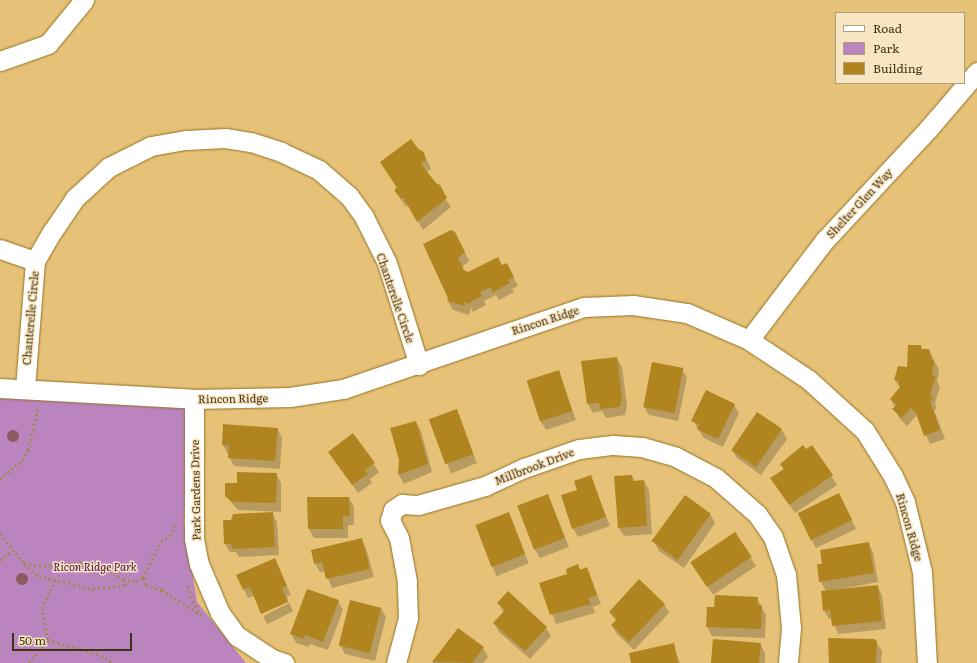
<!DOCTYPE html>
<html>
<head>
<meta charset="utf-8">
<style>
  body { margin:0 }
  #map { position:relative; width:977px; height:663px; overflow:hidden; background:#e6c278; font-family:Literata,serif }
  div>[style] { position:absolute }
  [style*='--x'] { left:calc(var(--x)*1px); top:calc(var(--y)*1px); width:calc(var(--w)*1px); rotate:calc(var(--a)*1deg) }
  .green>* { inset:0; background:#ba84bf }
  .shadow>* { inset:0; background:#0003; transform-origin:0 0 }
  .building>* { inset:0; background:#b08520; transform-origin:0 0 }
  .path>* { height:2.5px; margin-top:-1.25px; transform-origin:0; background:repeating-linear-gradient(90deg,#a3884f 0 2px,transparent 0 5px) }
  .roads { filter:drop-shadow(0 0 1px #947225) drop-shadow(0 0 1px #947225) }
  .minor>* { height:19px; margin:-9.5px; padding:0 9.5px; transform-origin:9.5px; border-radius:9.5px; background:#fff }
  .trees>* { width:12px; height:12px; margin:-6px; border-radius:50%; background:#8d5b5f }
  span { translate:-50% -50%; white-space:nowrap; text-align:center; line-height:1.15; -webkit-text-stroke:3px #f8e5c2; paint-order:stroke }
  .street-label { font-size:11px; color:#423314 }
  .park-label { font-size:11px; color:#44074a; font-style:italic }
  .legend { position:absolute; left:835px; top:12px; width:130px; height:72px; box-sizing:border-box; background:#f8e5c2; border:1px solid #af9e7c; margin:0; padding:5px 7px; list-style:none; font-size:12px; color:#423314 }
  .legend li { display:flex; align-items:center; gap:8px; height:20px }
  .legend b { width:20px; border:1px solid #af9e7c }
  .scale { position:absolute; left:12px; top:633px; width:120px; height:18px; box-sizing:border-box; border:2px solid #423314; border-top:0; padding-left:5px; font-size:12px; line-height:14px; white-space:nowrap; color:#423314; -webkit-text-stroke:3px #f8e5c2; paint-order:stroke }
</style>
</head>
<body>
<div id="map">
  <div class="green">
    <i style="clip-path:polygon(0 397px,188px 407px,184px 523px,197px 602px,246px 663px,0 663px)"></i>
  </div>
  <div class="shadow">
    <i style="clip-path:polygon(411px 141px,424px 154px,431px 169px,426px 172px,451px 207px,423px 230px,409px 205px,406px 207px,395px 191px)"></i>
    <i style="clip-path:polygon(460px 242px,469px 261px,462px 267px,464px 271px,468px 273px,502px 266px,511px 272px,518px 286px,512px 289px,514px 292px,499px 300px,496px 295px,484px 301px,486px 305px,473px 312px,471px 308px,469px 315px,453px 310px,448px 301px)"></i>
    <i style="clip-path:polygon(921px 346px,923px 350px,929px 350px,939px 370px,937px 381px,940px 387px,935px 403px,937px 409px,934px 410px,945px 439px,930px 444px,919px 419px,916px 416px,907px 426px,899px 418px,891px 399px,900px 388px,895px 380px,907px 368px)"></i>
    <i style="clip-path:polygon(617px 358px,622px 367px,627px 406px,625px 415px,606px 418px,602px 411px,593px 413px,588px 404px)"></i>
    <i style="clip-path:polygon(682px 369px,687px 378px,678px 421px,649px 415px,644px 407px)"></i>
    <i style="clip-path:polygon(558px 371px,576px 420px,546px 430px,541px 422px)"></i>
    <i style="clip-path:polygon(734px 405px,739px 413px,723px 447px,704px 438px,693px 421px)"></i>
    <i style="left:456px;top:411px;width:56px;height:28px;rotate:68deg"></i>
    <i style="clip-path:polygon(757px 413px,782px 430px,787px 439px,761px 475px,737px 458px,732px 450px)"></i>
    <i style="clip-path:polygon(416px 422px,421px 431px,432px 472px,404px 484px,399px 475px,400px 460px)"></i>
    <i style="clip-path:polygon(277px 429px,282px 437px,280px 469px,234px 466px,223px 445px)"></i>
    <i style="clip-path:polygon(353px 435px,379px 472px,370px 479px,372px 483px,358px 493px,329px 452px)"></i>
    <i style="clip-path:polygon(812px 446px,837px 485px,795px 513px,777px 487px,784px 470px,781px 465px)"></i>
    <i style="clip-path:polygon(276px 474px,281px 483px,281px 512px,238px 510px,226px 496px,237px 484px)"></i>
    <i style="clip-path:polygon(632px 476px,635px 482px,644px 481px,649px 490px,652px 534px,624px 536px,619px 528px)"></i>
    <i style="clip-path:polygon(591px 477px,610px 526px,578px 537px,573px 528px,578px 490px)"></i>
    <i style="clip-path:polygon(839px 494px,856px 529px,816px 548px,811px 539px)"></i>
    <i style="clip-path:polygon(548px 495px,569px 547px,540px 558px,535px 550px)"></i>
    <i style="clip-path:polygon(308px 498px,349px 498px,354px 507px,354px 525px,348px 525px,348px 538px,314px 538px,309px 529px)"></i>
    <i style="clip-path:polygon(272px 513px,277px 522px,279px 555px,239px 557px,236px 552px,230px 552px,225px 544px)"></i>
    <i style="left:509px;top:514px;width:53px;height:35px;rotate:68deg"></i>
    <i style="clip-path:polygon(710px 514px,715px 523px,684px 568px,659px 551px,654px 542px)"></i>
    <i style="clip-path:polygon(361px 539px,366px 548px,374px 577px,332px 588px,325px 571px,320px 572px,315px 563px)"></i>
    <i style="clip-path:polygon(868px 543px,873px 552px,878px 582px,831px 591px,877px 586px,882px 595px,886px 629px,838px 634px,832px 618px,829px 619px,824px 610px,826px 591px,820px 581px,823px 565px)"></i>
    <i style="clip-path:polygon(751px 558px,756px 566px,713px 595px,697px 570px)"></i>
    <i style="clip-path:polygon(275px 560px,291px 595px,287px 596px,288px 601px,261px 612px,254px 596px,248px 598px,244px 590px)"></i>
    <i style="clip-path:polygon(578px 566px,580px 570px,587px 568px,601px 604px,593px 607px,595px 613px,556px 624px,541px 584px,569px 574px)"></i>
    <i style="clip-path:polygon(508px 592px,546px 628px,551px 636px,530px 659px,499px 632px,494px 623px,504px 613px,498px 603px)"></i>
    <i style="clip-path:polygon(757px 598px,766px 615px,765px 638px,712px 636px,707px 627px,708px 608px)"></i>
    <i style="clip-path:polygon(338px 601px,343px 610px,328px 650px,310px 644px,308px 647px,296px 643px,291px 634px)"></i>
    <i style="left:289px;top:603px;width:9px;height:29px;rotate:63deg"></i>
    <i style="clip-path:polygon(664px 604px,669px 613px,634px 650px,617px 634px,612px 625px,616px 621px,610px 612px)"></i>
    <i style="clip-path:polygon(381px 608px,386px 617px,375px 661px,345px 654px,340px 645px)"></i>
    <i style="clip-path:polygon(458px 629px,483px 648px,488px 657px,483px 663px,433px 663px)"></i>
    <i style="clip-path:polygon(876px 642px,882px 651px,881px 663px,830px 663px)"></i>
    <i style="clip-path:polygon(673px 644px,680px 663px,632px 663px)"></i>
    <i style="clip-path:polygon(760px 644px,765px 653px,765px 663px,712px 663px)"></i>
  </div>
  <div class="building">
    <i style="clip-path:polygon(411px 139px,418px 149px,424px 152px,426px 160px,421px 164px,436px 183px,440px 185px,447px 198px,417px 222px,403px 197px,401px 199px,394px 190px,397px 188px,380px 162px)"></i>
    <i style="clip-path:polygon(451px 230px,455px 232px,465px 252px,458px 258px,464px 270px,468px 272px,498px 257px,502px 265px,507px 263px,514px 277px,508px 280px,510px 283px,493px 292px,490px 287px,480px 292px,482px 296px,467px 304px,465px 301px,464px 306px,447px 301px,448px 298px,423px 244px)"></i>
    <i style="clip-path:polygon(908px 345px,921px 345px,921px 349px,929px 349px,932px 360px,934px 360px,932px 376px,936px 377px,930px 393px,933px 400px,930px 401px,940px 430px,924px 436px,916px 413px,911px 408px,902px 418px,892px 409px,897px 405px,890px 399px,900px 387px,898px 381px,894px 380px,898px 366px,907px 367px)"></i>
    <i style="clip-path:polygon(617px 357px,622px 397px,620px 407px,600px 409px,599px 403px,587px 404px,581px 361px)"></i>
    <i style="left:652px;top:362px;width:32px;height:46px;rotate:11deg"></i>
    <i style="left:559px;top:370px;width:43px;height:34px;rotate:72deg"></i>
    <i style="clip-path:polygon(706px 390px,735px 404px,718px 439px,697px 429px,699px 424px,691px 421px)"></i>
    <i style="left:457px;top:409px;width:48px;height:30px;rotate:70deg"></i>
    <i style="left:757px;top:412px;width:30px;height:46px;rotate:34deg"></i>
    <i style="clip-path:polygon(416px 421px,428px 464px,398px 475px,399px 460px,390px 428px)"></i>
    <i style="clip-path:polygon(223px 424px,278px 428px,275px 461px,228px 458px,229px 445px,222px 445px)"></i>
    <i style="clip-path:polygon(353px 433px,375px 463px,365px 470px,368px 474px,352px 485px,328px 452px)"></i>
    <i style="clip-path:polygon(803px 445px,806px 449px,812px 445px,833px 475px,789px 505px,770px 478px,784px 469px,780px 464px)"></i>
    <i style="clip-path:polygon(237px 472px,277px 473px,276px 503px,232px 502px,225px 496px,225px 483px,237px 483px)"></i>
    <i style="clip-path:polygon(591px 475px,606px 517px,572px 529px,561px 495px,577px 490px,574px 481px)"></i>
    <i style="clip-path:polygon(632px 475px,633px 481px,644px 480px,647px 526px,618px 528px,614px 476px)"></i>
    <i style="left:839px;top:493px;width:30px;height:46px;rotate:64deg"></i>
    <i style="left:548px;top:494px;width:47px;height:33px;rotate:69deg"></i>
    <i style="left:685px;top:495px;width:32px;height:57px;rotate:36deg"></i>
    <i style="clip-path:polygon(307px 497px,349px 497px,350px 516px,343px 516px,343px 529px,308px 529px)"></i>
    <i style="clip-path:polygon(273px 512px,275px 547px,233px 549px,231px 544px,224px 544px,223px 520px,231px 520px,233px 514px)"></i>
    <i style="left:509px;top:512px;width:45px;height:36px;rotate:69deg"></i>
    <i style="left:735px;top:532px;width:30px;height:54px;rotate:56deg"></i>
    <i style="clip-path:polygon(362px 538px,370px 569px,326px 579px,322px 562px,314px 564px,311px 550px)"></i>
    <i style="clip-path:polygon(869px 542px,874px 573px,819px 582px,817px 564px,822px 564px,820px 550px)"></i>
    <i style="clip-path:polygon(275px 558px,287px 586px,282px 588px,288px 602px,261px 614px,250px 587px,243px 590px,236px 575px)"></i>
    <i style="clip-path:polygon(578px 564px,580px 570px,587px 567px,597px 595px,588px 598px,591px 604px,550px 615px,539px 583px,567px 574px,566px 569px)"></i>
    <i style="clip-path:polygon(639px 579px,665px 604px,629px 642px,611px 625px,617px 619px,609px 612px)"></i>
    <i style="clip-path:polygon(878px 585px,882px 621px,832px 626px,830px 610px,823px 611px,821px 591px)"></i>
    <i style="clip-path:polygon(307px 589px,339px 600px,323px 642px,305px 635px,304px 639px,290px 634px)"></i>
    <i style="clip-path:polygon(508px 591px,547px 627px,525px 651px,493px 623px,505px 610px,497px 603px)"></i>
    <i style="clip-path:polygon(715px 595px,758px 597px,757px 605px,762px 605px,761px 629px,706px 627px,707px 607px,714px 607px)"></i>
    <i style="left:350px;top:600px;width:32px;height:47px;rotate:14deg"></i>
    <i style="clip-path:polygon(458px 628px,484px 647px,472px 663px,432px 662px)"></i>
    <i style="clip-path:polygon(828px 638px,874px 639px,877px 641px,876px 663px,829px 663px)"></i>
    <i style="clip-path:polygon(713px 639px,761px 643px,759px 663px,711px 663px)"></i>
    <i style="clip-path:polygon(674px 643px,678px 663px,631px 663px,629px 653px)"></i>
  </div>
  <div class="path">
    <i style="--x:0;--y:479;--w:29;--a:-41"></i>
    <i style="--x:22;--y:460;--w:12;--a:-59"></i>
    <i style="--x:28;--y:450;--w:44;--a:-76.9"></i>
    <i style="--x:0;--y:534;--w:38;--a:50"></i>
    <i style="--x:24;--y:563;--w:20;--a:9"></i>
    <i style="--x:44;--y:566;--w:36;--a:-5"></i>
    <i style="--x:80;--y:563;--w:21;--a:11"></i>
    <i style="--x:101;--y:567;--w:14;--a:21"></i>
    <i style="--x:114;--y:572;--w:12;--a:42"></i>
    <i style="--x:123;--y:580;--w:13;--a:4"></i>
    <i style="--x:136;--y:581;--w:8;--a:-23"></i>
    <i style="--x:143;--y:578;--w:41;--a:-64.1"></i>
    <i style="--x:161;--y:541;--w:10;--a:-29"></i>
    <i style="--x:170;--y:536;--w:15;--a:-67"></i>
    <i style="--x:0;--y:560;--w:15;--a:-37"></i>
    <i style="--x:24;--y:564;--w:19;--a:39"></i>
    <i style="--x:39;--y:576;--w:56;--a:13.5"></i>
    <i style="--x:93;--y:589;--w:32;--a:-7"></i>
    <i style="--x:125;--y:585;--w:5;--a:-53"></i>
    <i style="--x:143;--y:578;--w:8;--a:67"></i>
    <i style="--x:146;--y:585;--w:17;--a:17"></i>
    <i style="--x:162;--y:590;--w:43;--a:32.6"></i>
    <i style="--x:56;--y:580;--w:31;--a:117"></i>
    <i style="--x:42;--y:608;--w:33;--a:79"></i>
    <i style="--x:48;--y:640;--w:55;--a:15.8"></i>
    <i style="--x:101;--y:655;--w:14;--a:34"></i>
    <i style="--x:188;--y:586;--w:16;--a:72"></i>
    <i style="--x:193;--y:601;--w:18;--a:61"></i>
    <i style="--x:29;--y:663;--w:30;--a:-50"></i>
  </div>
  <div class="roads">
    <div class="minor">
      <i style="--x:0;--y:61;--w:51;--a:-19.5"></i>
      <i style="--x:48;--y:44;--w:57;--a:-50.7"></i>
      <i style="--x:0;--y:249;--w:37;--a:19"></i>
      <i style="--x:749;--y:340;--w:126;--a:-52.8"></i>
      <i style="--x:825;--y:240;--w:153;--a:-47.1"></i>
      <i style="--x:929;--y:128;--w:74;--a:-49.4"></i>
      <i style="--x:0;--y:388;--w:194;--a:3.2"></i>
      <i style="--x:194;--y:399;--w:96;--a:-1.2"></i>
      <i style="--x:290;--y:397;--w:54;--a:-8.6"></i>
      <i style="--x:343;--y:389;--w:255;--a:-18.8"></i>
      <i style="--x:584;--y:307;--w:49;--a:-2.3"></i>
      <i style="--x:633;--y:305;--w:55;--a:8.4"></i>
      <i style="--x:687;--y:313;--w:68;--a:23.5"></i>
      <i style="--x:749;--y:340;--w:72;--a:33.7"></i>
      <i style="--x:809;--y:380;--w:76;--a:42.3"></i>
      <i style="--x:865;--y:431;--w:53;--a:58.1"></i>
      <i style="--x:893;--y:476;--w:29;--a:65"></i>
      <i style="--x:905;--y:502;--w:72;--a:76.3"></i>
      <i style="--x:922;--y:572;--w:91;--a:86.9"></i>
      <i style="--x:25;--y:388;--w:127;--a:-85.5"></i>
      <i style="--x:35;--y:261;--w:34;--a:-60"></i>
      <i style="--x:52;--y:232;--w:41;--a:-55.9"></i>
      <i style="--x:75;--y:198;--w:46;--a:-42.4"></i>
      <i style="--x:109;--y:167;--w:47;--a:-26.6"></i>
      <i style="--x:151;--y:146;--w:36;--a:-10"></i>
      <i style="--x:186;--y:140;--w:39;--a:-3"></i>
      <i style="--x:225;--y:138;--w:26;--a:9"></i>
      <i style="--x:251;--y:142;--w:32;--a:18"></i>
      <i style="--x:281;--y:152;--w:42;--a:25.3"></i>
      <i style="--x:319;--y:170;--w:40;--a:41"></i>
      <i style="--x:349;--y:196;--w:26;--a:54"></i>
      <i style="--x:364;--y:217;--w:51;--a:63.4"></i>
      <i style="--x:387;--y:263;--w:107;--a:72.6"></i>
      <i style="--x:194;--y:399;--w:140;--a:90"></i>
      <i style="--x:194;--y:539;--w:25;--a:79"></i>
      <i style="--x:199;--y:564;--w:53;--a:66.8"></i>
      <i style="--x:220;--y:613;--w:29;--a:54"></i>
      <i style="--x:237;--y:636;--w:42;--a:33.3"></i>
      <i style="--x:272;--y:659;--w:13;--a:18"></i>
      <i style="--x:396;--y:663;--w:47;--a:-75.1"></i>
      <i style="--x:408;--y:618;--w:37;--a:-92"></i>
      <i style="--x:407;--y:581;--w:44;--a:-100.5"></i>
      <i style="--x:399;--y:538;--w:20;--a:-117"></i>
      <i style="--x:390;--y:520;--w:10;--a:-73"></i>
      <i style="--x:393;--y:510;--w:11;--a:-34"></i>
      <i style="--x:402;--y:504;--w:16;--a:4"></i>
      <i style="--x:418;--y:505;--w:70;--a:-15.8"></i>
      <i style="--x:485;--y:486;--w:43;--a:-24.8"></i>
      <i style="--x:524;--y:468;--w:58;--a:-19.1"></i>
      <i style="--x:579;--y:449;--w:34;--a:-7"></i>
      <i style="--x:613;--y:445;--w:29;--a:4"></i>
      <i style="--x:642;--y:447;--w:35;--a:16"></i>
      <i style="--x:676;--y:457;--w:45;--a:27.7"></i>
      <i style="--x:716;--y:478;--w:55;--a:41.3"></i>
      <i style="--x:757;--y:514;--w:28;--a:55"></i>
      <i style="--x:773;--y:537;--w:39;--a:71"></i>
      <i style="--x:786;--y:574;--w:54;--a:84.7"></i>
      <i style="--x:791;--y:628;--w:35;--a:95"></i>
    </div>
  </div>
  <div class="trees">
    <i style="left:13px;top:436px"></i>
    <i style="left:22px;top:579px"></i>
  </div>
  <div class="street-label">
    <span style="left:859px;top:203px;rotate:-47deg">Shelter Glen Way</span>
    <span style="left:396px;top:298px;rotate:71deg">Chanterelle Circle</span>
    <span style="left:30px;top:318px;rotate:-85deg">Chanterelle Circle</span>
    <span style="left:545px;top:320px;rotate:-18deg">Rincon Ridge</span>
    <span style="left:233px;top:398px;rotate:-1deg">Rincon Ridge</span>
    <span style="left:534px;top:466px;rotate:-21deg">Millbrook Drive</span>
    <span style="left:195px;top:490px;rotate:-91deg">Park Gardens Drive</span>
    <span style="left:910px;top:527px;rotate:74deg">Rincon Ridge</span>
  </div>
  <div class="park-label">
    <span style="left:95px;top:566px">Ricon Ridge Park</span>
  </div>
  <ul class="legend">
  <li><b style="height:5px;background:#fff"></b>Road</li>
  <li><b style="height:11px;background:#ba84bf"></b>Park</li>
  <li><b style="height:11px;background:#b08520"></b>Building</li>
  </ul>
  <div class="scale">50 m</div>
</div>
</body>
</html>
